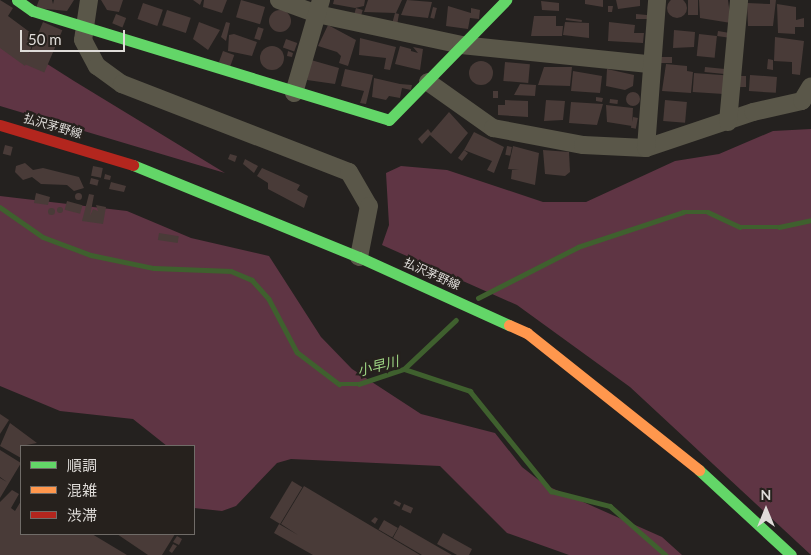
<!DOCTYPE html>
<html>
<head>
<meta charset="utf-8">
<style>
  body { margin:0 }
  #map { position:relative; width:811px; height:555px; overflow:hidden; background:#24211f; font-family:Lato,"Noto Sans JP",sans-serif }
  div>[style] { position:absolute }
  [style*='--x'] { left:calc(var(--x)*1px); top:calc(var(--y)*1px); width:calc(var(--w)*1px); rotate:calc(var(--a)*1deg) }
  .green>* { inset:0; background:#5f3544 }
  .stream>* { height:4.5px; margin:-2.25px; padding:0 2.25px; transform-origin:2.25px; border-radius:2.25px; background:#3f602e }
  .building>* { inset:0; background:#493b38; transform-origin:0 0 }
  .round { border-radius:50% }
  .street>* { height:18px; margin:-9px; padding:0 9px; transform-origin:9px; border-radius:9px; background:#5a5749 }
  .fast>* { height:11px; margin:-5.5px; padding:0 5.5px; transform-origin:5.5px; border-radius:5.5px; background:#63d668 }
  .slow>* { height:11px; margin:-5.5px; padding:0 5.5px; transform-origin:5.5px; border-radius:5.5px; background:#ff974d }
  .jam>* { height:11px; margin:-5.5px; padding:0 5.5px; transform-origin:5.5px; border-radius:5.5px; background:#b3261e }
  span { translate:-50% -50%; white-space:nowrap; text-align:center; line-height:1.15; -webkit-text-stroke:4.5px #26211d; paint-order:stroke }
  .street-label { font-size:12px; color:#dfdcd9 }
  .water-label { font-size:14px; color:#9ed584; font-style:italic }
  .legend { position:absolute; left:20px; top:445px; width:175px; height:90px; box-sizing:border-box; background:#26211d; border:1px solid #706c68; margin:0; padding:6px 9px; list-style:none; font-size:15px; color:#dfdcd9 }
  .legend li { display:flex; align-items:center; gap:10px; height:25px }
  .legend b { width:25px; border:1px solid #706c68 }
  .north { position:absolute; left:741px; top:485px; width:50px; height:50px; -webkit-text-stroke:4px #26211d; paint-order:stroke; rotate:0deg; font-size:14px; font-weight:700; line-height:20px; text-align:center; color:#dfdcd9 }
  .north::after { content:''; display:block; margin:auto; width:18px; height:22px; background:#dfdcd9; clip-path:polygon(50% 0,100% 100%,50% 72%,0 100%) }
  .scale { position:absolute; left:20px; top:30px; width:105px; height:22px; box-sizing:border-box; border:2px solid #dfdcd9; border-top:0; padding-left:6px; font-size:15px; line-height:18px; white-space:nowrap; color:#dfdcd9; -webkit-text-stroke:4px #26211d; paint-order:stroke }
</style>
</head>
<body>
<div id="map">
  <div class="green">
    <i style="clip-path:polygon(0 34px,74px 81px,225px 173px,0 106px)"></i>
    <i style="clip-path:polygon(811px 129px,811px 555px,630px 387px,517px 305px,382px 245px,389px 225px,386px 173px,401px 166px,447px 170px,543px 202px,586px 202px,675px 161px,719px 154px,773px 131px)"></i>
    <i style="clip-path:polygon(0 196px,127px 211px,191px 238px,269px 256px,321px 337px,352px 369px,421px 414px,495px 433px,522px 467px,545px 485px,662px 537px,682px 555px,569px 555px,507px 533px,440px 466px,291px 459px,277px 463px,236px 506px,222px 511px,194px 508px,194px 446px,167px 446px,133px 419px,60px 411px,0 386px)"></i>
  </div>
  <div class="stream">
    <i style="--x:0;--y:207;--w:52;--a:34.9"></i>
    <i style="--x:43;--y:237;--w:51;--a:20.6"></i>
    <i style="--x:91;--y:255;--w:64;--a:11.7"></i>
    <i style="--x:154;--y:268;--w:77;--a:2.2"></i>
    <i style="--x:231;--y:271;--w:23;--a:23"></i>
    <i style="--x:252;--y:280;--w:25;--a:48"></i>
    <i style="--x:269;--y:299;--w:60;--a:62.2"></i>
    <i style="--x:297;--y:352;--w:53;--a:37.3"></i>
    <i style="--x:339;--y:384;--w:20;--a:0"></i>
    <i style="--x:359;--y:384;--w:47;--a:-18.4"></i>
    <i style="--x:404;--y:369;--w:70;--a:18.4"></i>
    <i style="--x:470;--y:391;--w:129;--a:51"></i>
    <i style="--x:551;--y:491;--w:61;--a:14.3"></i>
    <i style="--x:610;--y:506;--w:74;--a:41.2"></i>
    <i style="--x:478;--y:298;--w:112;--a:-27"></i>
    <i style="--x:578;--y:247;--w:111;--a:-18.4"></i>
    <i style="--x:683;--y:212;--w:25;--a:0"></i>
    <i style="--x:708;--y:212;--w:35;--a:25"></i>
    <i style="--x:740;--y:227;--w:39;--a:0"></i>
    <i style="--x:779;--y:227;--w:33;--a:-12"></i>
    <i style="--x:404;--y:369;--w:71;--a:-43.3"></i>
  </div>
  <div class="building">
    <i class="round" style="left:667px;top:-2px;width:20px;height:20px"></i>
    <i style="clip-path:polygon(0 0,13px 8px,8px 16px,35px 36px,25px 66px,0 48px)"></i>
    <i style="clip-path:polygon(39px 0,52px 0,53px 4px,54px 0,74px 0,67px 11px,36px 8px)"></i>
    <i style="clip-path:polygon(101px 0,123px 0,119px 12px,107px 10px)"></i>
    <i style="clip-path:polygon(193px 0,202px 0,200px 5px)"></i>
    <i style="clip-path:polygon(204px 0,227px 0,222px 13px,203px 7px)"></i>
    <i style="left:241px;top:0;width:25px;height:18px;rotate:16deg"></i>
    <i style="clip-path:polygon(334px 0,365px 0,364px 6px,355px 8px,333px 4px)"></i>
    <i style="clip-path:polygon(402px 0,396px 13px,364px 12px,368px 0)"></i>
    <i style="clip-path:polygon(407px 0,432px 2px,428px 18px,401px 15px)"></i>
    <i style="clip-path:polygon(585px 0,603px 0,603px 7px,585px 4px)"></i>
    <i style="clip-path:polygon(616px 0,640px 0,640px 6px,618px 9px)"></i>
    <i style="left:688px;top:0;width:10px;height:15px"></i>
    <i style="clip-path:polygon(699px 0,728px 0,731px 23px,700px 18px)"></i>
    <i style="clip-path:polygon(770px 0,776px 0,773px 26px,748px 26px,747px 3px,770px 4px)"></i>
    <i style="clip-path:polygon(541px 1px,559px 3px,559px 11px,542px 10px)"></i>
    <i style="left:143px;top:3px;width:21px;height:17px;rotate:19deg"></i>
    <i style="clip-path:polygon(777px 4px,796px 7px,796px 20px,804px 18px,804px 27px,795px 27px,795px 34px,778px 33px)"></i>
    <i style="clip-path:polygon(448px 6px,471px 13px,471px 8px,480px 10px,479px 19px,470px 18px,468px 29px,446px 26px)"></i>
    <i style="clip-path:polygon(608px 6px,613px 6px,612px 12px,608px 12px)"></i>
    <i style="left:433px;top:7px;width:4px;height:11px;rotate:14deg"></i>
    <i style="left:356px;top:8px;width:7px;height:8px;rotate:16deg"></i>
    <i class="round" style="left:269px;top:10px;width:22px;height:22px"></i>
    <i style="left:167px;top:10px;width:25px;height:16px;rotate:18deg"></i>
    <i style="clip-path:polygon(395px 13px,399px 14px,397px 25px,392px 24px)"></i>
    <i style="left:116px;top:14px;width:11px;height:10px;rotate:22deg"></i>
    <i style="clip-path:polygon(636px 14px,647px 15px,647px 19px,636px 19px)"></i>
    <i style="clip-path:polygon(534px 16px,556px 16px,556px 26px,563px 26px,562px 36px,531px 36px)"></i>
    <i style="left:566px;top:18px;width:16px;height:2px;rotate:7deg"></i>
    <i style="left:43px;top:22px;width:21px;height:46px;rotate:23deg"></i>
    <i style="clip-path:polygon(199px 22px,220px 30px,208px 50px,193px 39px)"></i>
    <i style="clip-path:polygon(226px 22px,230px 23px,226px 41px,221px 37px)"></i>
    <i style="clip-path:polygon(565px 22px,589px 23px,589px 38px,563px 35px)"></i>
    <i style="clip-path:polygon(609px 22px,635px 25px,634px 33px,644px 33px,643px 43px,608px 41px)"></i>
    <i style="clip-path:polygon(328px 25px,356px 40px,348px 66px,339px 63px,341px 56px,337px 52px,318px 46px)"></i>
    <i style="left:258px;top:27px;width:6px;height:12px;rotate:18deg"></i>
    <i style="clip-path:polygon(674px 30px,695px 32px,694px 47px,673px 48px)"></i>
    <i style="left:718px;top:31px;width:12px;height:5px;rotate:9deg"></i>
    <i style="clip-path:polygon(234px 34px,257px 42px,252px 56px,228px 51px,229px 35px)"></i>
    <i style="left:699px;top:34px;width:18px;height:22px;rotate:6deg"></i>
    <i style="clip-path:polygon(775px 37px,804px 41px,800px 75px,792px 74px,792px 62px,774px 61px)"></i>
    <i style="clip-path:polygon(360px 38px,396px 47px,390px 70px,384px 69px,386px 58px,359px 55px)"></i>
    <i style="left:286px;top:39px;width:12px;height:9px;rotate:20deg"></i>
    <i style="clip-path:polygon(400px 46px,411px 49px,411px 51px,418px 53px,413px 47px,423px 49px,420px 70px,395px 64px)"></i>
    <i class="round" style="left:260px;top:46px;width:24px;height:24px"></i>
    <i style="left:223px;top:51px;width:12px;height:12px;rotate:20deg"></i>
    <i style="clip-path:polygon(288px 51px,293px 53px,292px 57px,287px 56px)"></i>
    <i style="left:661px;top:57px;width:11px;height:6px"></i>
    <i style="clip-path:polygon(768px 59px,773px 60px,773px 70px,767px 69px)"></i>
    <i style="clip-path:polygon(311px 60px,339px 68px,335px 84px,307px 80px)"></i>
    <i class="round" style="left:469px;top:61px;width:24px;height:24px"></i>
    <i style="left:505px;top:62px;width:25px;height:19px;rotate:5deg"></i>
    <i style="clip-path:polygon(666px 64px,687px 66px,687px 71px,693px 72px,691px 93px,662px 91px)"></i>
    <i style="clip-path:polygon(544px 67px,572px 67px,570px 86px,538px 85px)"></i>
    <i style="left:705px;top:67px;width:20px;height:5px;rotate:6deg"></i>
    <i style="clip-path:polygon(345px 69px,373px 75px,366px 104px,360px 103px,364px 91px,341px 86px)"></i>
    <i style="clip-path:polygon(607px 69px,634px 75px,633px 86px,625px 90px,606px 86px)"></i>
    <i style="clip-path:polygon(573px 71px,602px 76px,600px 93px,571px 91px)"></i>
    <i style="left:694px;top:73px;width:31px;height:19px;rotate:4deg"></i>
    <i style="left:750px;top:75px;width:27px;height:16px;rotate:4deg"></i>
    <i style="left:737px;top:76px;width:9px;height:11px"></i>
    <i style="clip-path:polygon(374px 78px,400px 84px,412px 85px,411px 90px,402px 88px,400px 98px,389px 96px,386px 100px,372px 97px)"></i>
    <i style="clip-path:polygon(520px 84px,536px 85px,535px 96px,514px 95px)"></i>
    <i style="left:493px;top:91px;width:5px;height:7px"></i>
    <i class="round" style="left:626px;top:92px;width:14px;height:14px"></i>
    <i style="clip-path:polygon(596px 97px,603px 98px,602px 102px,596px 101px)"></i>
    <i style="left:610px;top:99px;width:8px;height:4px;rotate:7deg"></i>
    <i style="clip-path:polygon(505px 100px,528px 101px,528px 117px,498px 115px,498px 105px,505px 105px)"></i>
    <i style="clip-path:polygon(546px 100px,565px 101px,563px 120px,544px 121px)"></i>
    <i style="left:665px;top:100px;width:22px;height:21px;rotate:5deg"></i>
    <i style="clip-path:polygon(571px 102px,603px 104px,597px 125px,569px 123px)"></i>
    <i style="clip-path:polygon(606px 105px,633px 108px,632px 126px,607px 122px)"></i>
    <i style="clip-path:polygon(449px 112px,468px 133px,451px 154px,430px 135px,422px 144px,418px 139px,428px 129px,431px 133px)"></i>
    <i style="left:633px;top:117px;width:5px;height:11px;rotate:11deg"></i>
    <i style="clip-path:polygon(474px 132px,504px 147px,494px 173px,487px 170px,492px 161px,464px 150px)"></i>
    <i style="left:5px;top:145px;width:8px;height:9px;rotate:14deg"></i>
    <i style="left:507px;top:146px;width:5px;height:9px;rotate:11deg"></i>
    <i style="clip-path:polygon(513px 146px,539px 153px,535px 185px,511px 179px,512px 170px,519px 170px,508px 169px)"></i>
    <i style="left:464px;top:150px;width:5px;height:10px;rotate:37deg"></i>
    <i style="clip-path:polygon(543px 150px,569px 152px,570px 172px,565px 176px,545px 174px)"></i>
    <i style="clip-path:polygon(230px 154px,237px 156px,235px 162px,228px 159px)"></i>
    <i style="clip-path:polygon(245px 159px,258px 166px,254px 173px,243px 164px)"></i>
    <i style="clip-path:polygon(25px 163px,33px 170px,43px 168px,79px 177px,84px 188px,74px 191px,67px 185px,41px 184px,32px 177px,23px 180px,15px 172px,16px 166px)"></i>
    <i style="left:93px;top:166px;width:10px;height:10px;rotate:11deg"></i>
    <i style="clip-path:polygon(262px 168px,300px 185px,297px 190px,308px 196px,304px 208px,268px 189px,268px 183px,257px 176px)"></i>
    <i style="clip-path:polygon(105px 174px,111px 176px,110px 180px,104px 179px)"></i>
    <i style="left:91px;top:178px;width:8px;height:6px;rotate:14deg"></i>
    <i style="clip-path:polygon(111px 182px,126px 186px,124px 192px,109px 189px)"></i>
    <i class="round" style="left:74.5px;top:192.5px;width:7px;height:7px"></i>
    <i style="clip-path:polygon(36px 193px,50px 197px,48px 205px,34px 203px)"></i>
    <i style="clip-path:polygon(89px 194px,94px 195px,90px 216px,93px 209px,98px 211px,96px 205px,106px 207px,103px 224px,82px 221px)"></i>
    <i style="left:67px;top:201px;width:16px;height:9px;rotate:15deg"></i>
    <i class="round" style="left:57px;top:207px;width:6px;height:6px"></i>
    <i class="round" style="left:47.5px;top:207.5px;width:7px;height:7px"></i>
    <i style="left:159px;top:233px;width:20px;height:7px;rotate:9deg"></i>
    <i style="clip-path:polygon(0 414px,9px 420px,0 434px)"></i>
    <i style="clip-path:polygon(10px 423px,37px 443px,21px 446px,21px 458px,0 446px)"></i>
    <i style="clip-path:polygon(0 450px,21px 463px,0 498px,0 478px,7px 482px,0 477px)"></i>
    <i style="left:292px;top:481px;width:12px;height:43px;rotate:31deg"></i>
    <i style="clip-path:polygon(304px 486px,420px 555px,313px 555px,274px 533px,279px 524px,298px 535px,281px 524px)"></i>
    <i style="clip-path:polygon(12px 490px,19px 494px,11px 508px,15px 511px,21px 501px,21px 534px,92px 534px,127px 555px,0 555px,0 502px)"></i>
    <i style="left:395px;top:500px;width:7px;height:4px;rotate:27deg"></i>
    <i style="left:404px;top:504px;width:10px;height:6px;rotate:24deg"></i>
    <i style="clip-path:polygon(375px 517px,378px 519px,375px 524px,371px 521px)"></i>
    <i style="left:384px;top:520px;width:16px;height:11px;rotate:30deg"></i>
    <i style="clip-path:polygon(400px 525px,452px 555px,422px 555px,393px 538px)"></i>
    <i style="clip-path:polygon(443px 533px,472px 549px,469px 555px,457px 555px,437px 544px)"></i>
    <i style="clip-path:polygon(117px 534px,175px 534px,162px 555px,148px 555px)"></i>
    <i style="clip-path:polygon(177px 536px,182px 539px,179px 545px,173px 542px)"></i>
    <i style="clip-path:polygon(173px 544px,177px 546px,172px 553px,169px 551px)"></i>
  </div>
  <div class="street">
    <i style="--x:89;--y:0;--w:40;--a:98.5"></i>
    <i style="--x:83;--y:40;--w:30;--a:62"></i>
    <i style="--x:97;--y:66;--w:31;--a:36"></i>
    <i style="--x:122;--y:84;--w:243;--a:21.2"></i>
    <i style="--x:349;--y:172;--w:39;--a:60"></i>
    <i style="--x:369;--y:206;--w:52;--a:101.1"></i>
    <i style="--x:279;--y:0;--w:40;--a:20.2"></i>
    <i style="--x:317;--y:14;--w:147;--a:12.1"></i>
    <i style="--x:461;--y:45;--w:189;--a:5.8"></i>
    <i style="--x:428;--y:82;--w:80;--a:35.3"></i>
    <i style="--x:493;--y:128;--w:92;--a:10.7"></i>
    <i style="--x:583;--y:145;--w:63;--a:2.7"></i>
    <i style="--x:646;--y:148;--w:113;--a:-18.6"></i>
    <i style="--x:753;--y:112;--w:50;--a:-12.7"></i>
    <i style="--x:802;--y:101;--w:17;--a:-59"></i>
    <i style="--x:294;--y:93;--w:97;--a:-73.8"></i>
    <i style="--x:728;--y:122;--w:122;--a:-84.8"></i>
    <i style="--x:646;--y:148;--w:148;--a:-85.7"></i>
  </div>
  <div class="fast">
    <i style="--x:17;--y:0;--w:19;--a:35"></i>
    <i style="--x:33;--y:11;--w:372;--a:17"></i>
    <i style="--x:389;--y:120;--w:168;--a:-45.7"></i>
    <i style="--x:133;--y:165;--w:244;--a:22.2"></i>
    <i style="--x:359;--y:257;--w:165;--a:24.4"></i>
    <i style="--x:699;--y:470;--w:125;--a:42.7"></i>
  </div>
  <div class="slow">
    <i style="--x:509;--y:325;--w:20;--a:24"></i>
    <i style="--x:527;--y:333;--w:220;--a:38.5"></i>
  </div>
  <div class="jam">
    <i style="--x:0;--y:125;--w:139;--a:16.7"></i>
  </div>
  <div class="street-label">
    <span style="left:53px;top:126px;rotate:16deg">払沢茅野線</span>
    <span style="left:432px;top:274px;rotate:24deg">払沢茅野線</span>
  </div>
  <div class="water-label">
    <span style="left:378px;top:366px;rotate:-14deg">小早川</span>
  </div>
  <ul class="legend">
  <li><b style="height:6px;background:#63d668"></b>順調</li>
  <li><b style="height:6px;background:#ff974d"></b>混雑</li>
  <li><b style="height:6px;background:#b3261e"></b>渋滞</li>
  </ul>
  <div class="north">N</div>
  <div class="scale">50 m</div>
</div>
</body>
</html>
